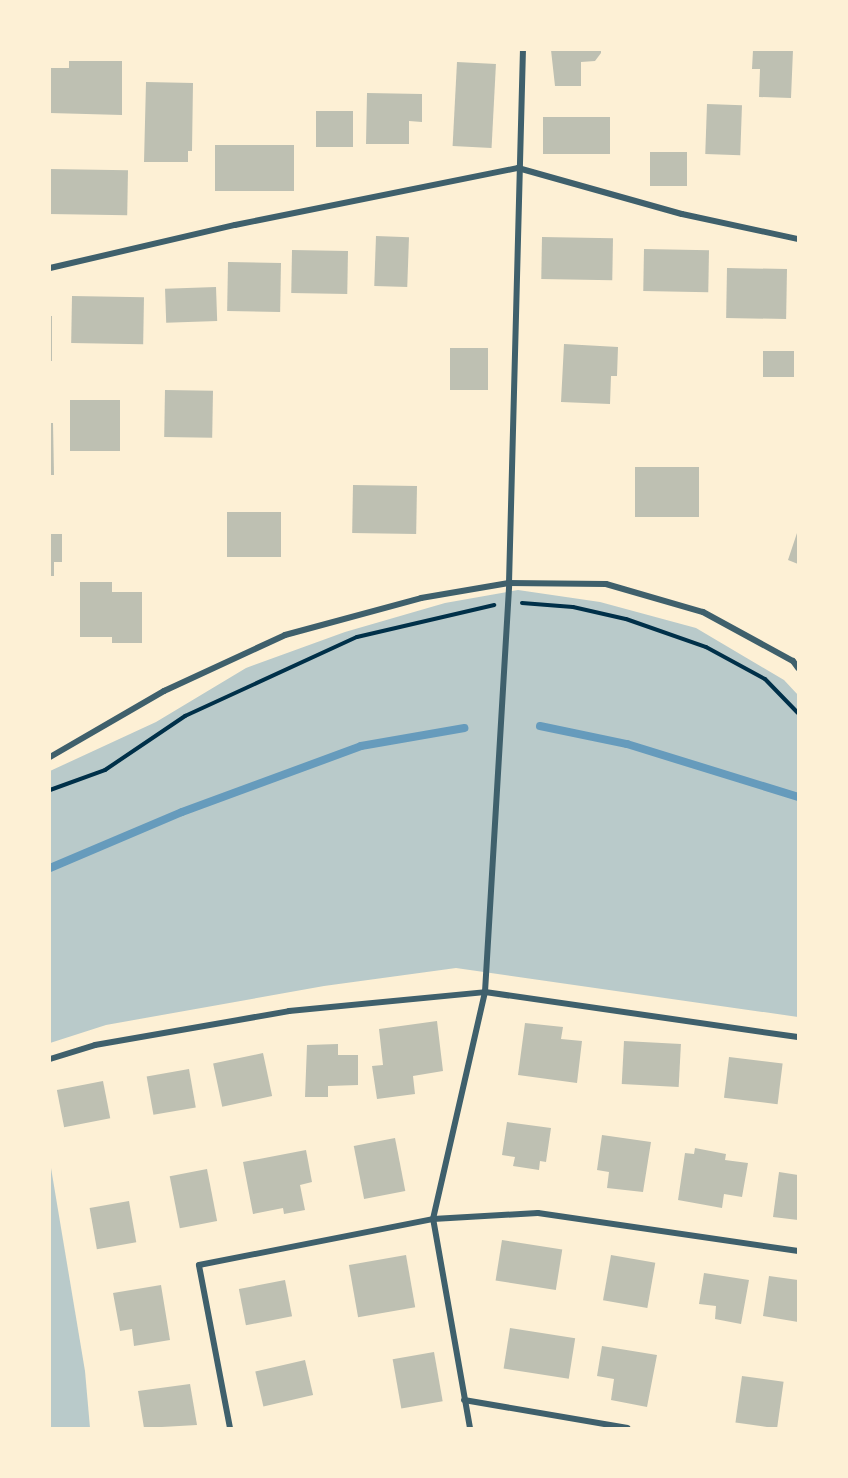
<!DOCTYPE html>
<html>
<head>
<meta charset="utf-8">
<style>
  body { margin:0 }
  #map { position:relative; width:848px; height:1478px; overflow:hidden; background:#fdf0d5; font-family:"Roboto Condensed",sans-serif }
  div>[style] { position:absolute }
  [style*='--x'] { left:calc(var(--x)*1px); top:calc(var(--y)*1px); width:calc(var(--w)*1px); rotate:calc(var(--a)*1deg) }
  .green>* { inset:0; background:#b9caca }
  .stream>* { height:8px; margin:-4px; padding:0 4px; transform-origin:4px; border-radius:4px; background:#669bbc }
  .building>* { inset:0; background:#bec0b2; transform-origin:0 0 }
  .path>* { height:4px; margin:-2px; padding:0 2px; transform-origin:2px; border-radius:2px; background:#003049 }
  .minor>* { height:6px; margin:-3px; padding:0 3px; transform-origin:3px; border-radius:3px; background:#3f606c }
  span { translate:-50% -50%; white-space:nowrap; text-align:center; line-height:1.15; -webkit-text-stroke:4.5px #fdf0d5; paint-order:stroke }
  .frame { position:absolute; inset:0; border:51px solid #fdf0d5; pointer-events:none }
</style>
</head>
<body>
<div id="map">
  <div class="green">
    <i style="clip-path:polygon(518px 590px,600px 602px,696px 628px,784px 680px,798px 695px,798px 1017px,456px 968px,324px 986px,106px 1025px,50px 1043px,50px 771px,156px 722px,246px 668px,345px 632px,445px 603px)"></i>
    <i style="clip-path:polygon(50px 1162px,85px 1371px,90px 1428px,50px 1428px)"></i>
  </div>
  <div class="stream">
    <i style="--x:540;--y:726;--w:89;--a:11.7"></i>
    <i style="--x:627;--y:744;--w:179;--a:17.2"></i>
    <i style="--x:50;--y:868;--w:143;--a:-23"></i>
    <i style="--x:182;--y:812;--w:191;--a:-20.2"></i>
    <i style="--x:361;--y:746;--w:105;--a:-9.9"></i>
  </div>
  <div class="building">
    <i style="clip-path:polygon(551px 50px,601px 50px,601px 53px,595px 61px,581px 62px,581px 86px,555px 86px)"></i>
    <i style="clip-path:polygon(753px 50px,793px 50px,791px 98px,759px 97px,760px 69px,752px 69px)"></i>
    <i style="clip-path:polygon(69px 61px,122px 61px,122px 115px,50px 113px,50px 68px,69px 68px)"></i>
    <i style="left:457px;top:62px;width:39px;height:84px;rotate:3deg"></i>
    <i style="clip-path:polygon(146px 82px,193px 83px,192px 151px,188px 151px,188px 162px,144px 162px)"></i>
    <i style="clip-path:polygon(367px 93px,422px 94px,422px 122px,409px 121px,409px 144px,366px 144px)"></i>
    <i style="left:707px;top:104px;width:35px;height:50px;rotate:2deg"></i>
    <i style="left:316px;top:111px;width:37px;height:36px"></i>
    <i style="left:543px;top:117px;width:67px;height:37px"></i>
    <i style="left:215px;top:145px;width:79px;height:46px"></i>
    <i style="left:650px;top:152px;width:37px;height:34px"></i>
    <i style="left:50px;top:169px;width:78px;height:45px;rotate:1deg"></i>
    <i style="left:376px;top:236px;width:33px;height:50px;rotate:2deg"></i>
    <i style="left:542px;top:237px;width:71px;height:42px;rotate:1deg"></i>
    <i style="left:644px;top:249px;width:65px;height:42px;rotate:1deg"></i>
    <i style="left:292px;top:250px;width:56px;height:43px;rotate:1deg"></i>
    <i style="left:228px;top:262px;width:53px;height:49px;rotate:1deg"></i>
    <i style="left:727px;top:268px;width:60px;height:50px;rotate:1deg"></i>
    <i style="left:216px;top:287px;width:34px;height:51px;rotate:88deg"></i>
    <i style="left:72px;top:296px;width:72px;height:47px;rotate:1deg"></i>
    <i style="left:50px;top:316px;width:2px;height:45px"></i>
    <i style="clip-path:polygon(564px 344px,618px 347px,617px 376px,611px 376px,610px 404px,561px 402px)"></i>
    <i style="left:450px;top:348px;width:38px;height:42px"></i>
    <i style="left:763px;top:351px;width:31px;height:26px"></i>
    <i style="left:165px;top:390px;width:48px;height:47px;rotate:1deg"></i>
    <i style="left:70px;top:400px;width:50px;height:51px"></i>
    <i style="clip-path:polygon(50px 423px,53px 423px,54px 475px,50px 475px)"></i>
    <i style="left:635px;top:467px;width:64px;height:50px"></i>
    <i style="left:353px;top:485px;width:64px;height:48px;rotate:1deg"></i>
    <i style="left:281px;top:512px;width:45px;height:54px;rotate:90deg"></i>
    <i style="clip-path:polygon(798px 530px,798px 564px,788px 560px)"></i>
    <i style="clip-path:polygon(50px 534px,62px 534px,62px 562px,54px 562px,54px 576px,50px 576px)"></i>
    <i style="clip-path:polygon(80px 582px,112px 582px,112px 592px,142px 592px,142px 643px,112px 643px,112px 637px,80px 637px)"></i>
    <i style="clip-path:polygon(437px 1021px,443px 1071px,413px 1076px,415px 1094px,377px 1099px,372px 1066px,383px 1065px,379px 1029px)"></i>
    <i style="clip-path:polygon(525px 1023px,563px 1027px,561px 1039px,582px 1041px,577px 1083px,518px 1075px)"></i>
    <i style="left:624px;top:1041px;width:57px;height:43px;rotate:3deg"></i>
    <i style="clip-path:polygon(338px 1044px,338px 1055px,358px 1055px,358px 1085px,328px 1086px,328px 1097px,305px 1097px,307px 1045px)"></i>
    <i style="left:263px;top:1053px;width:44px;height:51px;rotate:78deg"></i>
    <i style="left:729px;top:1057px;width:54px;height:41px;rotate:7deg"></i>
    <i style="left:189px;top:1069px;width:39px;height:43px;rotate:80deg"></i>
    <i style="left:103px;top:1081px;width:38px;height:47px;rotate:79deg"></i>
    <i style="clip-path:polygon(507px 1122px,551px 1128px,546px 1162px,540px 1161px,539px 1170px,513px 1166px,515px 1157px,502px 1155px)"></i>
    <i style="clip-path:polygon(602px 1135px,651px 1142px,643px 1192px,607px 1188px,609px 1172px,597px 1170px)"></i>
    <i style="left:395px;top:1138px;width:54px;height:42px;rotate:79deg"></i>
    <i style="clip-path:polygon(695px 1148px,726px 1154px,725px 1160px,748px 1163px,742px 1197px,724px 1194px,722px 1208px,678px 1200px,685px 1153px,694px 1154px)"></i>
    <i style="clip-path:polygon(306px 1150px,312px 1182px,300px 1185px,305px 1210px,284px 1214px,283px 1208px,253px 1214px,243px 1162px)"></i>
    <i style="left:207px;top:1169px;width:53px;height:38px;rotate:79deg"></i>
    <i style="clip-path:polygon(779px 1172px,798px 1175px,798px 1220px,773px 1217px)"></i>
    <i style="left:129px;top:1201px;width:42px;height:40px;rotate:80deg"></i>
    <i style="left:502px;top:1240px;width:61px;height:41px;rotate:9deg"></i>
    <i style="left:406px;top:1255px;width:53px;height:58px;rotate:80deg"></i>
    <i style="left:611px;top:1255px;width:45px;height:46px;rotate:10deg"></i>
    <i style="clip-path:polygon(704px 1273px,749px 1280px,741px 1324px,715px 1319px,716px 1306px,699px 1304px)"></i>
    <i style="clip-path:polygon(769px 1276px,798px 1280px,798px 1322px,763px 1316px)"></i>
    <i style="left:285px;top:1280px;width:37px;height:47px;rotate:79deg"></i>
    <i style="clip-path:polygon(161px 1285px,170px 1340px,134px 1346px,132px 1329px,120px 1331px,113px 1293px)"></i>
    <i style="left:510px;top:1328px;width:66px;height:41px;rotate:9deg"></i>
    <i style="clip-path:polygon(602px 1346px,657px 1355px,647px 1407px,611px 1400px,614px 1379px,597px 1376px)"></i>
    <i style="left:434px;top:1352px;width:50px;height:42px;rotate:80deg"></i>
    <i style="left:305px;top:1360px;width:36px;height:51px;rotate:77deg"></i>
    <i style="left:742px;top:1376px;width:42px;height:47px;rotate:8deg"></i>
    <i style="clip-path:polygon(190px 1384px,197px 1425px,144px 1428px,138px 1391px)"></i>
  </div>
  <div class="path">
    <i style="--x:522;--y:603;--w:51;--a:4.5"></i>
    <i style="--x:573;--y:607;--w:54;--a:12.8"></i>
    <i style="--x:626;--y:619;--w:85;--a:19.3"></i>
    <i style="--x:706;--y:647;--w:67;--a:28.5"></i>
    <i style="--x:765;--y:679;--w:47;--a:45.9"></i>
    <i style="--x:50;--y:790;--w:59;--a:-20"></i>
    <i style="--x:105;--y:770;--w:97;--a:-34"></i>
    <i style="--x:185;--y:716;--w:189;--a:-24.7"></i>
    <i style="--x:357;--y:637;--w:141;--a:-13.1"></i>
  </div>
  <div class="minor">
    <i style="--x:50;--y:268;--w:190;--a:-13.1"></i>
    <i style="--x:235;--y:225;--w:289;--a:-11.4"></i>
    <i style="--x:518;--y:168;--w:170;--a:15.7"></i>
    <i style="--x:682;--y:214;--w:119;--a:12.2"></i>
    <i style="--x:50;--y:757;--w:132;--a:-30.1"></i>
    <i style="--x:164;--y:691;--w:133;--a:-24.8"></i>
    <i style="--x:285;--y:635;--w:141;--a:-15.2"></i>
    <i style="--x:421;--y:598;--w:89;--a:-9.7"></i>
    <i style="--x:509;--y:583;--w:97;--a:0.6"></i>
    <i style="--x:606;--y:584;--w:101;--a:16.1"></i>
    <i style="--x:703;--y:612;--w:102;--a:28.6"></i>
    <i style="--x:793;--y:661;--w:9;--a:54"></i>
    <i style="--x:50;--y:1059;--w:47;--a:-17.3"></i>
    <i style="--x:95;--y:1045;--w:197;--a:-9.9"></i>
    <i style="--x:289;--y:1011;--w:197;--a:-5.5"></i>
    <i style="--x:485;--y:992;--w:316;--a:8.2"></i>
    <i style="--x:464;--y:1400;--w:166;--a:9.7"></i>
    <i style="--x:230;--y:1428;--w:166;--a:-100.8"></i>
    <i style="--x:199;--y:1265;--w:238;--a:-11.1"></i>
    <i style="--x:433;--y:1219;--w:105;--a:-3.3"></i>
    <i style="--x:538;--y:1213;--w:263;--a:8.3"></i>
    <i style="--x:470;--y:1428;--w:212;--a:-100"></i>
    <i style="--x:433;--y:1219;--w:233;--a:-77.1"></i>
    <i style="--x:485;--y:992;--w:410;--a:-86.6"></i>
    <i style="--x:509;--y:583;--w:533;--a:-88.5"></i>
  </div>
  <div class="frame"></div>
</div>
</body>
</html>
